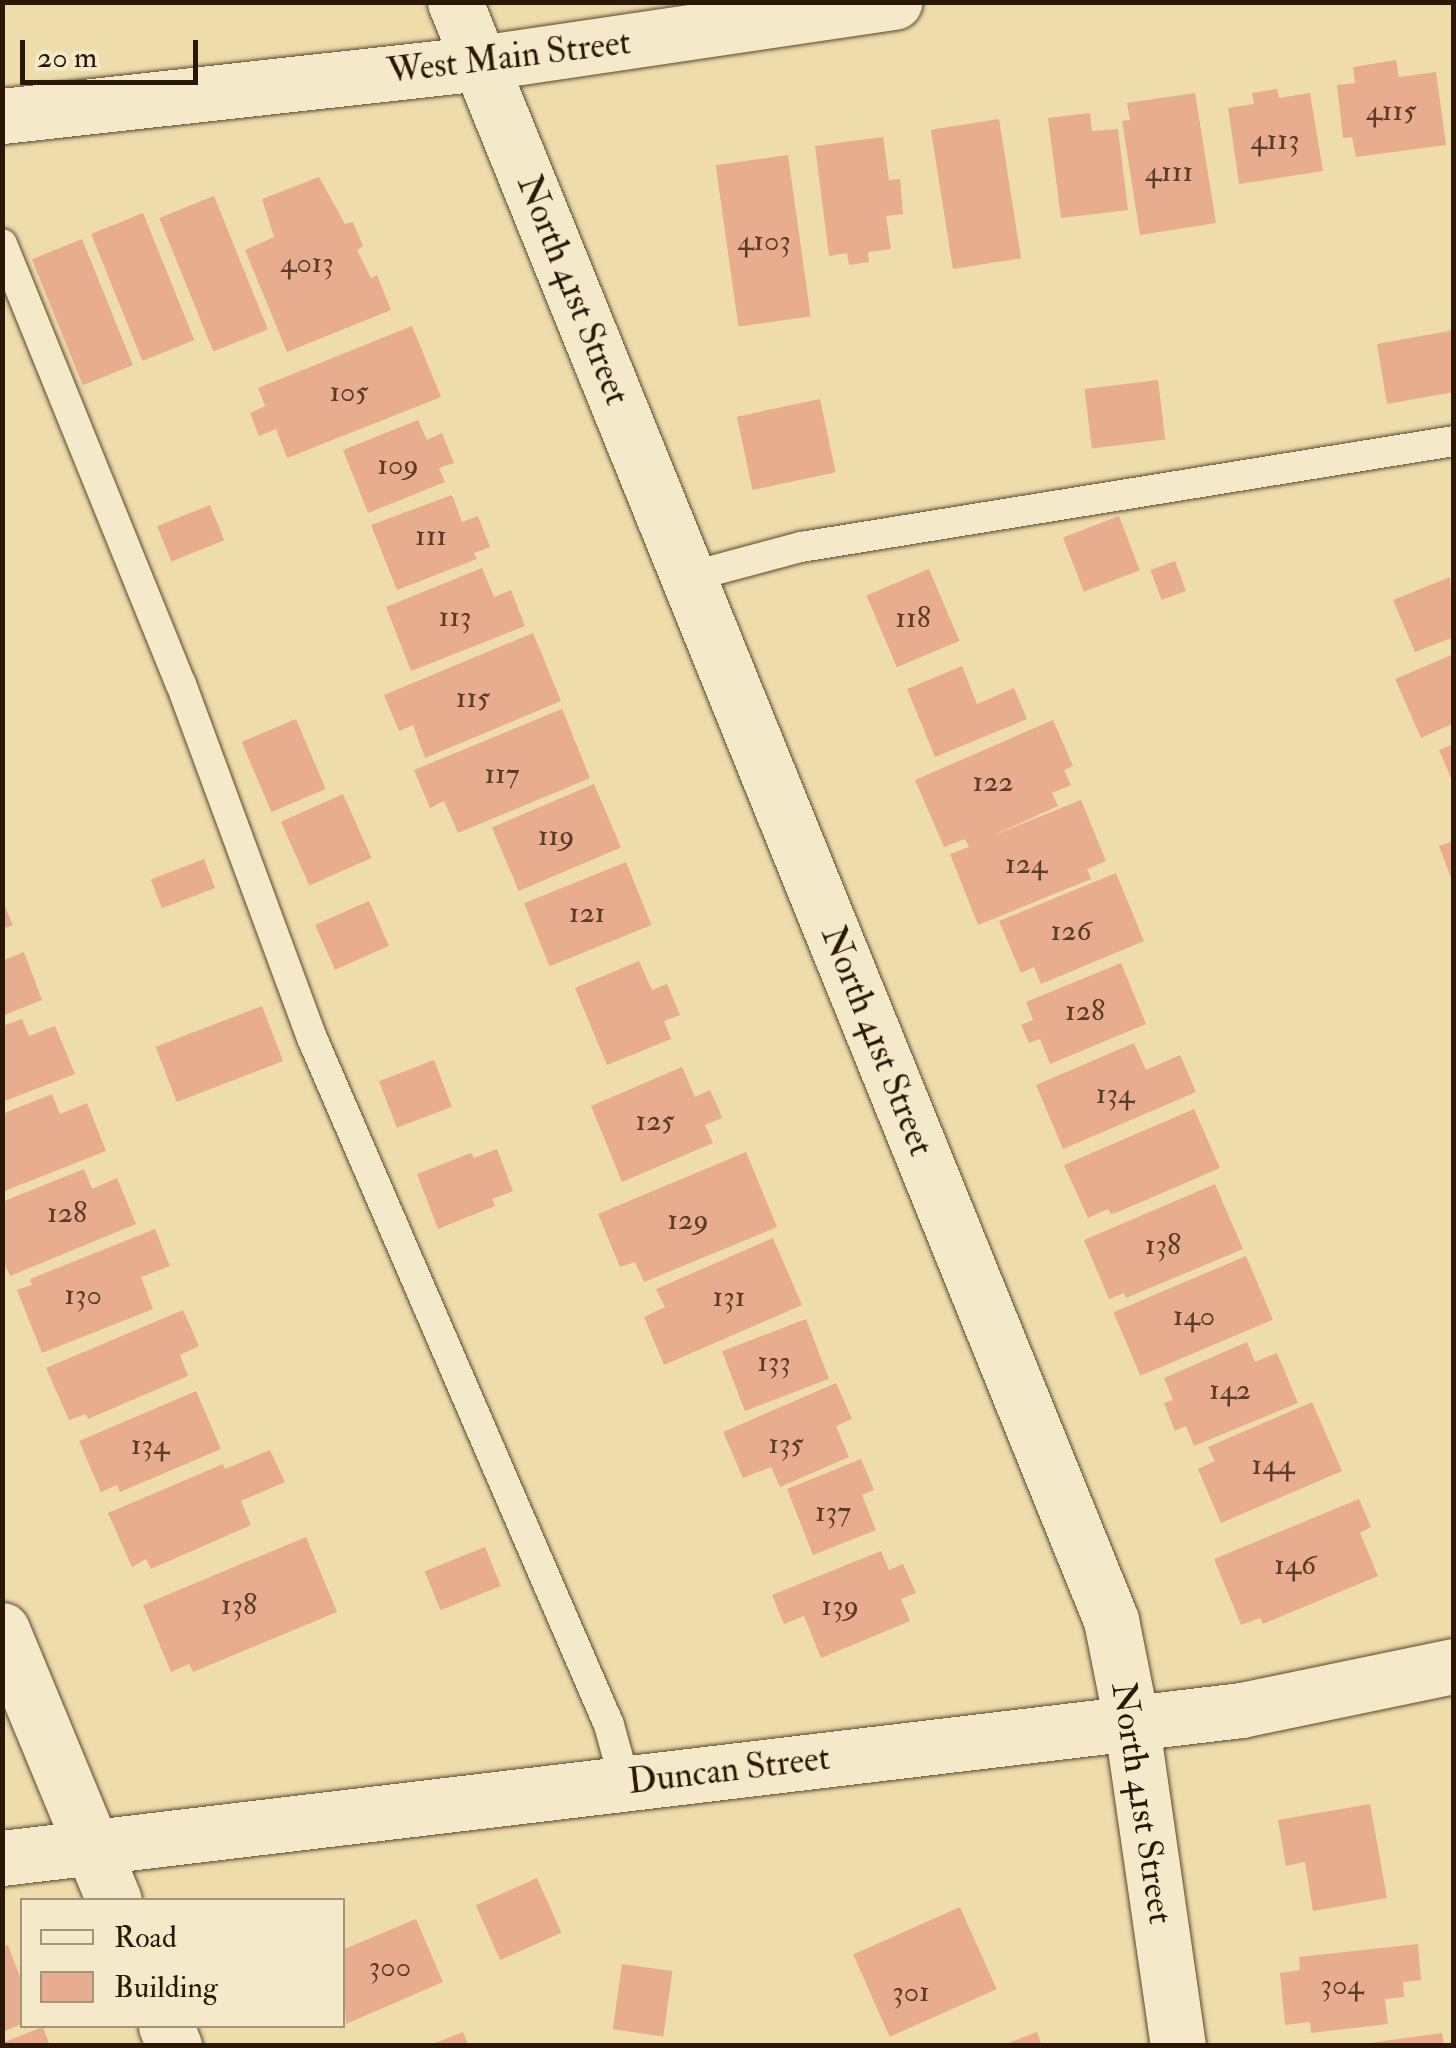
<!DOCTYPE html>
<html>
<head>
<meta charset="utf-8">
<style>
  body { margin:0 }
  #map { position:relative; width:1456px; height:2048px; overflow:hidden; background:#eeddab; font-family:"IM FELL Double Pica",serif }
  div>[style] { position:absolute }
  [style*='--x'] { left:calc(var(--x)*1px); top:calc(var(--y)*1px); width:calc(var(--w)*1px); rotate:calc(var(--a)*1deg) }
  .building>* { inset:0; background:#e8ac8f; transform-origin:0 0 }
  .roads { filter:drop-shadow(0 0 2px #5c482e) drop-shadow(0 0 2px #5c482e) }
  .lane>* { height:30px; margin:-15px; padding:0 15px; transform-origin:15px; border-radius:15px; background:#f4e9c8 }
  .street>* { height:55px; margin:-27.5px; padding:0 27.5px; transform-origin:27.5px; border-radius:27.5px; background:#f4e9c8 }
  span { translate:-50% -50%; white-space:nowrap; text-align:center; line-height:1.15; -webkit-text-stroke:10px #f4e9c8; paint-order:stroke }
  .number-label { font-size:30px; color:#5a3c28 }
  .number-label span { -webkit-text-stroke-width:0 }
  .street-label { font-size:35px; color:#2b1705 }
  .frame { position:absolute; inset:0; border:5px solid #2b1705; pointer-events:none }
  .legend { position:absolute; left:20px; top:1898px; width:325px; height:130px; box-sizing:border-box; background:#f4e9c8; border:2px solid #a4957a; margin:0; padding:12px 18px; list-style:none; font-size:30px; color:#2b1705 }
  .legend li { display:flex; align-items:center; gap:20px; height:50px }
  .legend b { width:50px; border:2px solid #a4957a }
  .scale { position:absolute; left:20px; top:40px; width:178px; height:45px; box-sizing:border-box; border:5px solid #2b1705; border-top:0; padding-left:12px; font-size:30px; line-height:35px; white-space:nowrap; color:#2b1705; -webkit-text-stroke:8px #f4e9c8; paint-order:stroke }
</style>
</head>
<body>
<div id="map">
  <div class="building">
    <i style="clip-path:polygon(1396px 60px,1399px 77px,1436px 72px,1446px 145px,1356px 157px,1352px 137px,1343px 138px,1337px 85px,1355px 83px,1353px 67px)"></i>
    <i style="clip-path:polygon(1277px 89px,1279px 98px,1310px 93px,1323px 171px,1239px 184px,1228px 108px,1254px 104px,1252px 93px)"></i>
    <i style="clip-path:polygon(1195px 93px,1216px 223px,1140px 235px,1122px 121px,1130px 120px,1127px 103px)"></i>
    <i style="clip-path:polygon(1090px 113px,1092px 131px,1118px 129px,1128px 210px,1061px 218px,1048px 118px)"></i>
    <i style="left:999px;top:119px;width:141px;height:69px;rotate:81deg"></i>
    <i style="clip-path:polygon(883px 137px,889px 180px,900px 179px,903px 214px,886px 216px,891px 249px,868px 252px,869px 262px,849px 265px,847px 253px,829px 256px,815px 146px)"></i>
    <i style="left:788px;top:155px;width:163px;height:73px;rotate:82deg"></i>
    <i style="clip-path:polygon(319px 177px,345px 224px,353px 222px,363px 246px,357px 250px,371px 278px,377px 275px,391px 310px,287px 352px,245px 250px,274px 237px,262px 199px)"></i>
    <i style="left:214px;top:196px;width:144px;height:59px;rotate:68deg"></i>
    <i style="left:143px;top:213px;width:137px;height:56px;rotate:68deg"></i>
    <i style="left:82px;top:239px;width:136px;height:54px;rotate:68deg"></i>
    <i style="clip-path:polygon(412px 326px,441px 397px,287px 458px,276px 429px,259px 436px,250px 413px,265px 406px,258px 388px)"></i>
    <i style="clip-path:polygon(1454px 330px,1454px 392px,1387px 404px,1377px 344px)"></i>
    <i style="left:1158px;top:380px;width:60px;height:74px;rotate:83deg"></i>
    <i style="left:820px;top:399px;width:75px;height:85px;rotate:78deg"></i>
    <i style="clip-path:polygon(418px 420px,427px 440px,442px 433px,454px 463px,439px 468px,445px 482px,368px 513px,343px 450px)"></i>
    <i style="clip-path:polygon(452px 495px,462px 522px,478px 516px,490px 547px,474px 553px,477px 559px,397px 590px,371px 525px)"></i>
    <i style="left:210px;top:505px;width:38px;height:57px;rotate:68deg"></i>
    <i style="left:1119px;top:516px;width:58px;height:60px;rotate:69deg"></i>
    <i style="left:1175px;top:561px;width:32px;height:26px;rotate:70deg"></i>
    <i style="clip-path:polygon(482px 568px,494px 597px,511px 590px,525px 626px,411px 671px,386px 607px)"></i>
    <i style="left:929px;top:569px;width:78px;height:68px;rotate:67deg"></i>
    <i style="clip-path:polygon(1450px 577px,1454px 637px,1415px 652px,1393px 600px)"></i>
    <i style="clip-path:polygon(533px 633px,561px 701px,425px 758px,413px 725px,399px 731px,384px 695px)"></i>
    <i style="clip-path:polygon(1454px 654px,1454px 723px,1421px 738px,1395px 679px)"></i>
    <i style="clip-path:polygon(962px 666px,977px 704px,1014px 688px,1027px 719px,935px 757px,907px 689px)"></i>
    <i style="clip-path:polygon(562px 709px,590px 778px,458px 833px,444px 801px,430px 808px,414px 770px)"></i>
    <i style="left:296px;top:719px;width:76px;height:59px;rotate:67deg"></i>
    <i style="clip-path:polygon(1053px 720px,1073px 766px,1064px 770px,1071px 785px,1052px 793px,1058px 806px,992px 836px,1081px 800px,1106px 861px,1087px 869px,1091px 879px,978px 925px,950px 854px,969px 847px,965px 839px,944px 847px,915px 780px)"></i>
    <i style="clip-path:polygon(1454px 744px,1454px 785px,1439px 750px)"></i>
    <i style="left:594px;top:784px;width:69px;height:111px;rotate:67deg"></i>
    <i style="left:343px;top:794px;width:70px;height:68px;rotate:66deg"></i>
    <i style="clip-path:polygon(1454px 841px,1454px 883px,1453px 883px,1439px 846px)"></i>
    <i style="left:204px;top:859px;width:31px;height:57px;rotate:69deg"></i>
    <i style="left:626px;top:862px;width:68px;height:110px;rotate:68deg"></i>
    <i style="clip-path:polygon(1116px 873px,1144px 941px,1041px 984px,1034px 967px,1021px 973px,999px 921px)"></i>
    <i style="clip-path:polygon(2px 900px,13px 925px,2px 929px)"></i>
    <i style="left:369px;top:901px;width:49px;height:59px;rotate:66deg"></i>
    <i style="clip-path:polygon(24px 952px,42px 1000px,2px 1016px,2px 961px)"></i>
    <i style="clip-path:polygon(639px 961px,652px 990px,667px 984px,680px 1015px,664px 1021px,671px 1039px,607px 1065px,575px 988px)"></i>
    <i style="clip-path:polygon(1121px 963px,1146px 1024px,1050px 1064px,1040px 1039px,1029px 1043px,1021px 1025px,1033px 1020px,1026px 1002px)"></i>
    <i style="left:262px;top:1006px;width:59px;height:114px;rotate:69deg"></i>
    <i style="clip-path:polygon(22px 1019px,29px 1036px,55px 1026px,75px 1074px,2px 1102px,2px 1026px)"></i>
    <i style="clip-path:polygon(1134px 1043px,1146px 1070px,1180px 1055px,1196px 1092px,1063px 1149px,1036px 1085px)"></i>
    <i style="left:434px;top:1060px;width:50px;height:59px;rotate:69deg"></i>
    <i style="clip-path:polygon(682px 1067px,695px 1097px,710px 1090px,720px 1112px,722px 1118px,705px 1125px,713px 1143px,622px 1182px,591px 1106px)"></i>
    <i style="clip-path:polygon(52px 1094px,60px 1114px,87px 1103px,106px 1151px,2px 1192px,2px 1114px)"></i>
    <i style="clip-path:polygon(1194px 1109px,1220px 1168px,1118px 1212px,1111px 1214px,1108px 1209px,1088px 1218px,1064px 1165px)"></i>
    <i style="clip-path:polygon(497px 1149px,513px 1191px,492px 1199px,495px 1206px,438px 1229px,417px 1174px,471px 1153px,474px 1158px)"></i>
    <i style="clip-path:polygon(746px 1152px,777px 1227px,644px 1282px,635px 1262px,620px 1267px,598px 1214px)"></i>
    <i style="clip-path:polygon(84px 1169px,92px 1189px,117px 1178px,136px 1224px,10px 1276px,2px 1258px,2px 1202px)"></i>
    <i style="clip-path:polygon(1215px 1184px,1243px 1249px,1126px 1298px,1124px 1293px,1109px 1299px,1084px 1240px)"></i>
    <i style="clip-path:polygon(155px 1229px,170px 1266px,141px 1277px,153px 1309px,42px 1353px,17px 1290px,32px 1285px,30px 1279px)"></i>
    <i style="clip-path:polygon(773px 1238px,802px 1305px,664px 1365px,644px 1317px,665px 1307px,656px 1289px)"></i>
    <i style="left:1246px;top:1256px;width:69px;height:144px;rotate:67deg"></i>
    <i style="clip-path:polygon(183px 1310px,199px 1346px,180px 1355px,188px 1376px,88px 1419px,86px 1414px,69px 1420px,46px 1368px)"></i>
    <i style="left:806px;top:1319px;width:64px;height:90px;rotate:69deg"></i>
    <i style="clip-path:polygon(1247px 1342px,1255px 1362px,1277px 1353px,1298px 1403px,1194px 1446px,1186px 1426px,1175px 1431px,1164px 1403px,1173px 1400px,1164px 1378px)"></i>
    <i style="clip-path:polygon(836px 1383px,852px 1419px,836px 1426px,849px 1457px,780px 1487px,771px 1467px,743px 1478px,723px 1432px)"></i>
    <i style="clip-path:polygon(196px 1391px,221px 1449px,120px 1492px,117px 1485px,101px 1492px,79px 1441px)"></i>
    <i style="clip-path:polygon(1312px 1402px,1342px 1471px,1221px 1523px,1198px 1469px,1215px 1461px,1208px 1447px)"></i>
    <i style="clip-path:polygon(270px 1450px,285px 1482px,241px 1501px,251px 1525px,151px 1569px,146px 1559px,132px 1567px,108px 1513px,223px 1464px,225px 1469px)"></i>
    <i style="clip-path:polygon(861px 1459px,874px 1490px,862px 1495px,876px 1530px,813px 1555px,787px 1489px)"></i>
    <i style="clip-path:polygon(1359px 1499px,1371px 1527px,1360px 1533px,1378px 1576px,1263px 1624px,1260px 1618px,1241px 1625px,1214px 1559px)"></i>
    <i style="clip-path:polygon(306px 1537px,337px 1612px,193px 1672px,189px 1664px,171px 1672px,143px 1605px)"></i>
    <i style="left:485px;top:1547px;width:42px;height:65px;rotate:68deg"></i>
    <i style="clip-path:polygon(881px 1551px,889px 1570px,903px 1564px,916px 1593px,901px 1599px,910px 1621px,821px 1658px,804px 1616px,784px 1624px,772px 1595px)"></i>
    <i style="clip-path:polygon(1370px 1804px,1387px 1898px,1313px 1911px,1305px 1862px,1286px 1866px,1278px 1820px)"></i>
    <i style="left:537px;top:1878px;width:60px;height:67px;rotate:66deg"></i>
    <i style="left:960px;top:1907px;width:90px;height:117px;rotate:66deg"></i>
    <i style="clip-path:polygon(416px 1919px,443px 1982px,346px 2024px,342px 1950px)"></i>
    <i style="clip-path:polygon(1418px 1944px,1421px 1980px,1403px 1982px,1404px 1997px,1385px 1999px,1388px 2024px,1311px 2033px,1310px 2022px,1285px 2025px,1280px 1973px,1300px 1970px,1299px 1957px)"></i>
    <i style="clip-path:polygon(8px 1945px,22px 1982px,22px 2024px,2px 2032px,2px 1948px)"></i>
    <i style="left:622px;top:1964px;width:51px;height:66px;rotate:8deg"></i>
    <i style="clip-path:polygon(43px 2027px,50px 2046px,2px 2046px,2px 2043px)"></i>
    <i style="clip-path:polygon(463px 2032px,469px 2046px,430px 2046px,430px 2045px)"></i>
    <i style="clip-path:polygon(1037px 2032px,1042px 2046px,1003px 2046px,1003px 2045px)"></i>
    <i style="clip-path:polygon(1442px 2033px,1444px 2046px,1370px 2046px,1370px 2043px)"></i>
  </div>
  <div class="roads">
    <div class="lane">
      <i style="--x:2;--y:244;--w:475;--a:67.9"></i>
      <i style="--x:181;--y:684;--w:377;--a:69.7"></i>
      <i style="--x:312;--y:1038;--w:748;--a:66.62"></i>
      <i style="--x:609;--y:1725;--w:60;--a:74.6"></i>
      <i style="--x:689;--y:577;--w:116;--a:-15"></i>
      <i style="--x:801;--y:547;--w:662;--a:-9.22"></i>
    </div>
    <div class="street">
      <i style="--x:455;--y:2;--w:1746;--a:67.93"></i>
      <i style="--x:1111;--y:1620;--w:102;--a:78.7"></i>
      <i style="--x:1131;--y:1720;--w:329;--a:81.8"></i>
      <i style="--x:2;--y:116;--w:481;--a:-6.3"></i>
      <i style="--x:480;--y:63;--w:419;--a:-8.4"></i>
      <i style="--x:2;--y:1630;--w:292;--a:67.5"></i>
      <i style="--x:2;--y:1858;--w:1248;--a:-6.81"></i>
      <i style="--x:1241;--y:1710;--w:217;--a:-11.7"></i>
      <i style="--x:166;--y:2026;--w:22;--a:68"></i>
    </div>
  </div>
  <div class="number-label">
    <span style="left:1391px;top:111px">4115</span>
    <span style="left:1275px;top:140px">4113</span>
    <span style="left:1169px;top:172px">4111</span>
    <span style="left:764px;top:241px">4103</span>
    <span style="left:307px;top:263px">4013</span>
    <span style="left:349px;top:392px">105</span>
    <span style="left:398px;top:465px">109</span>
    <span style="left:431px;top:536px">111</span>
    <span style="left:455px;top:617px">113</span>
    <span style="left:913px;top:618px">118</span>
    <span style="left:473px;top:698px">115</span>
    <span style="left:502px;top:774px">117</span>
    <span style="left:993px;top:782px">122</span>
    <span style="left:556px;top:836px">119</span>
    <span style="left:1026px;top:864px">124</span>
    <span style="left:587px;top:913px">121</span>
    <span style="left:1071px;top:931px">126</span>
    <span style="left:1085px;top:1011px">128</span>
    <span style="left:1115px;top:1094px">134</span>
    <span style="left:655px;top:1121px">125</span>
    <span style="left:67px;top:1213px">128</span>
    <span style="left:688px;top:1220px">129</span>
    <span style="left:1163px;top:1245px">138</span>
    <span style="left:83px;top:1295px">130</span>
    <span style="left:729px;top:1297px">131</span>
    <span style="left:1194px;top:1316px">140</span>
    <span style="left:774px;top:1362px">133</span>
    <span style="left:1230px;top:1390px">142</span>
    <span style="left:786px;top:1444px">135</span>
    <span style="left:150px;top:1445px">134</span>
    <span style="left:1273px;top:1465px">144</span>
    <span style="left:833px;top:1512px">137</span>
    <span style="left:1295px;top:1565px">146</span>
    <span style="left:239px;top:1605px">138</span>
    <span style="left:840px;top:1606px">139</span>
    <span style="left:390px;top:1967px">300</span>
    <span style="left:1342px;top:1985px">304</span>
    <span style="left:911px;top:1992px">301</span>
  </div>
  <div class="street-label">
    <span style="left:509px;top:57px;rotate:-7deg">West Main Street</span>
    <span style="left:573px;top:290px;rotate:68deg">North 41st Street</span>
    <span style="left:877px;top:1041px;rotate:68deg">North 41st Street</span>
    <span style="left:729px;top:1770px;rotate:-7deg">Duncan Street</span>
    <span style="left:1142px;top:1803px;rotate:81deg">North 41st Street</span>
  </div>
  <div class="frame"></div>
  <ul class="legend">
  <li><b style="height:12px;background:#f4e9c8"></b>Road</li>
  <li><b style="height:28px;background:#e8ac8f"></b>Building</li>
  </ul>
  <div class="scale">20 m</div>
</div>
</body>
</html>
